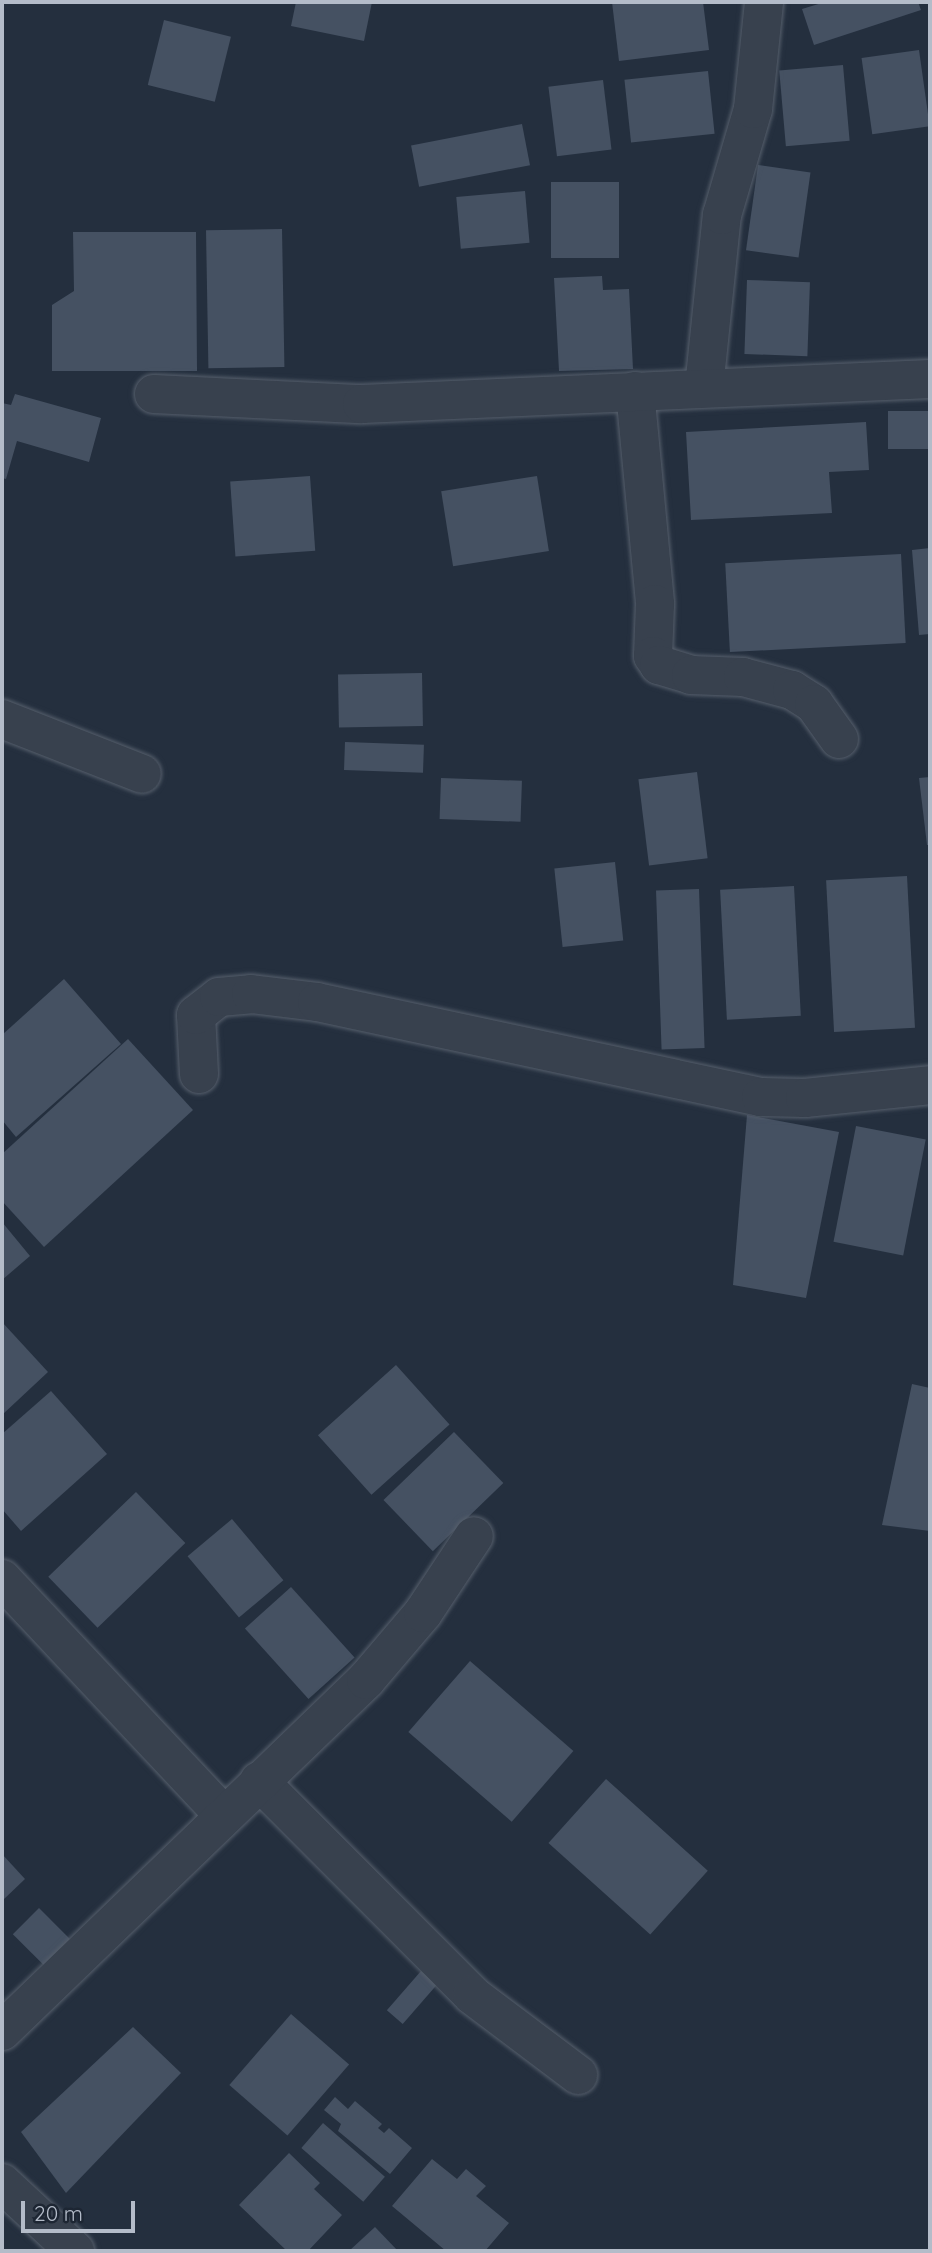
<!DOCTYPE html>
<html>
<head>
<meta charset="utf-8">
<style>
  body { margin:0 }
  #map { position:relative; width:932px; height:2253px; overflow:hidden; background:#242f3e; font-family:Quicksand,sans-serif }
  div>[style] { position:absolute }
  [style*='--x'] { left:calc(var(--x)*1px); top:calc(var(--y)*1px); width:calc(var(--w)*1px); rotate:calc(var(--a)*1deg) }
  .building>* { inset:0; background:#455162; transform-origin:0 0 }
  .roads { filter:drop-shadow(0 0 2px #565f6c) drop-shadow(0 0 2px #565f6c) }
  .minor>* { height:38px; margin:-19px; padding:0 19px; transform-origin:19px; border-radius:19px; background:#38414e }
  span { translate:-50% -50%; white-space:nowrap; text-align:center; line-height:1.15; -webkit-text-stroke:6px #1d2633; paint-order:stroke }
  .frame { position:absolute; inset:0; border:4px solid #b4bcc9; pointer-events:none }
  .scale { position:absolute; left:21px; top:2201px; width:114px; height:32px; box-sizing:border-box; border:4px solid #b4bcc9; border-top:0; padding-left:9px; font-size:21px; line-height:24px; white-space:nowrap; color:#b4bcc9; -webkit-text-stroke:5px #1d2633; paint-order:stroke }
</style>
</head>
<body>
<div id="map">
  <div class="building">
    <i style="clip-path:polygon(296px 2px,372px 2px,364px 41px,291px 26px)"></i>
    <i style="clip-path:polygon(612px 2px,703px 2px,709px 50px,619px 61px)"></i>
    <i style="clip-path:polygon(825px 2px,918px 2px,921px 10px,814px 45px,802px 9px)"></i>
    <i style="left:164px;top:20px;width:69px;height:67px;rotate:14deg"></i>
    <i style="left:919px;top:50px;width:77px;height:58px;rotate:82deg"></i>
    <i style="left:843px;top:65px;width:76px;height:64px;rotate:85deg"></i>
    <i style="left:708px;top:71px;width:63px;height:84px;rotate:84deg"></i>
    <i style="left:603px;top:80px;width:70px;height:55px;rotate:83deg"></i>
    <i style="left:522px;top:124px;width:42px;height:113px;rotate:79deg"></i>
    <i style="left:758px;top:165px;width:53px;height:86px;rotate:8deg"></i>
    <i style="left:551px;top:182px;width:68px;height:76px"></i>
    <i style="left:525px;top:191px;width:52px;height:69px;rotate:85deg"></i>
    <i style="left:282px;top:229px;width:138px;height:76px;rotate:89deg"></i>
    <i style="clip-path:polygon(73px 232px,196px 232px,197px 371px,52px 371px,52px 305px,74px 291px)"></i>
    <i style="clip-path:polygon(602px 276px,603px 290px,629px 289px,633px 369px,559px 371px,554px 278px)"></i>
    <i style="left:747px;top:280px;width:63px;height:74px;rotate:2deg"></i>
    <i style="clip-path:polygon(15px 394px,101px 418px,89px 462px,17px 441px,6px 479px,2px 478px,2px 403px,11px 405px)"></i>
    <i style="left:930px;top:411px;width:38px;height:42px;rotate:90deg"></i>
    <i style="clip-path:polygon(866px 422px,869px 470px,829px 472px,832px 513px,691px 520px,686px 432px)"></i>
    <i style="left:310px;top:476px;width:75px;height:80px;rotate:86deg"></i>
    <i style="left:537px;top:476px;width:76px;height:97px;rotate:81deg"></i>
    <i style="clip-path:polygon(930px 548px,930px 634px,919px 635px,912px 550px)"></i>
    <i style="left:901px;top:554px;width:89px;height:176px;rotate:87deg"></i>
    <i style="left:422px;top:673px;width:53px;height:84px;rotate:89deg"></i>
    <i style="left:345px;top:742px;width:79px;height:28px;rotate:2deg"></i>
    <i style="left:697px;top:772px;width:87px;height:59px;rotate:83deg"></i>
    <i style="clip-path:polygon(930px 777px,930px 845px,927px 845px,919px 778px)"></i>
    <i style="left:441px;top:778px;width:81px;height:41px;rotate:2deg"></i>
    <i style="left:615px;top:862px;width:79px;height:61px;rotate:84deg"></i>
    <i style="left:907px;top:876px;width:152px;height:81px;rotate:87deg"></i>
    <i style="left:794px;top:886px;width:130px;height:74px;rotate:87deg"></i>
    <i style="left:699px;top:889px;width:159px;height:43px;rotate:88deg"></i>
    <i style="clip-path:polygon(64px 979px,121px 1044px,16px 1137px,2px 1120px,2px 1035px)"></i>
    <i style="clip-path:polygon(128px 1039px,193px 1110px,44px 1247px,2px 1201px,2px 1154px)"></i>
    <i style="clip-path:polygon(747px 1115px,839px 1132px,806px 1298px,733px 1285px)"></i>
    <i style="left:856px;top:1126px;width:71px;height:118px;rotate:11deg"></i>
    <i style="clip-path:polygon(2px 1222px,30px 1256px,2px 1280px)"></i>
    <i style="clip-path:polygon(2px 1322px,48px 1372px,2px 1415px)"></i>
    <i style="left:396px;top:1365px;width:80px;height:105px;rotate:48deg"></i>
    <i style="clip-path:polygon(912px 1384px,930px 1388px,930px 1531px,882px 1525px)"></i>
    <i style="clip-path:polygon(51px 1391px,107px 1454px,21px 1531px,2px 1509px,2px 1434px)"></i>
    <i style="left:454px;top:1432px;width:71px;height:98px;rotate:46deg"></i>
    <i style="left:136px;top:1492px;width:71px;height:122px;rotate:46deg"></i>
    <i style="left:232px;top:1519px;width:80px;height:58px;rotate:50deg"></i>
    <i style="left:291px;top:1587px;width:95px;height:62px;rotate:48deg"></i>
    <i style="left:470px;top:1661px;width:137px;height:94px;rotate:41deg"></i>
    <i style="left:606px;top:1779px;width:137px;height:86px;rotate:42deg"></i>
    <i style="clip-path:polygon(2px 1854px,25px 1879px,2px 1901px)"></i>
    <i style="left:39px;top:1908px;width:55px;height:37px;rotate:45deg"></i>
    <i style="left:421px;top:1971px;width:21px;height:52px;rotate:41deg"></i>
    <i style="left:291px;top:2014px;width:77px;height:94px;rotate:41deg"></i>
    <i style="clip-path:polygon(133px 2027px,181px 2073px,66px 2193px,21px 2132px)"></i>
    <i style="clip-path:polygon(335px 2097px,348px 2109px,355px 2101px,382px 2124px,378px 2128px,384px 2133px,389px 2128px,412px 2148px,390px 2174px,338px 2131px,341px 2124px,324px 2110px)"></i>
    <i style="left:323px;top:2123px;width:82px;height:33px;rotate:41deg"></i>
    <i style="clip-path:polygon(289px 2153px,320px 2183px,314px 2189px,342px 2215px,308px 2251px,287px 2251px,239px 2205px)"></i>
    <i style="clip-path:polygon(432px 2159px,457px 2179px,466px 2169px,486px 2186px,476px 2196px,509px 2223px,485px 2251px,446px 2251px,392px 2206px)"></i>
    <i style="clip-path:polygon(375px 2227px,398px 2251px,349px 2251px)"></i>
  </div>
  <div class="roads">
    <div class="minor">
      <i style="--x:704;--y:388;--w:174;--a:-84.1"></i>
      <i style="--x:722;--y:215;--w:110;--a:-73.7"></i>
      <i style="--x:753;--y:109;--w:108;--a:-84.1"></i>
      <i style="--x:635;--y:391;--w:214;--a:84.6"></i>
      <i style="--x:655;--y:604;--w:52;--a:92.2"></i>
      <i style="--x:653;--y:656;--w:11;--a:56"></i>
      <i style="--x:659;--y:665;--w:34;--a:17"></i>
      <i style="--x:691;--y:675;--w:52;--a:2.2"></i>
      <i style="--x:743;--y:677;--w:51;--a:14.9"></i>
      <i style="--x:792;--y:690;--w:26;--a:32"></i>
      <i style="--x:814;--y:704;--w:43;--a:54.5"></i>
      <i style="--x:154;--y:394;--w:208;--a:2.8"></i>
      <i style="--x:362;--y:404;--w:569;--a:-2.52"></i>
      <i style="--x:2;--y:719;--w:150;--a:21.4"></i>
      <i style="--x:199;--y:1074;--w:59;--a:-92.9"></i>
      <i style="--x:196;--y:1015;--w:29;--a:-38"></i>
      <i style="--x:219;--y:997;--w:32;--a:-5"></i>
      <i style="--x:251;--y:994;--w:66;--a:6.9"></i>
      <i style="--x:317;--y:1002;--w:454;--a:12.1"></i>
      <i style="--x:761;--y:1097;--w:44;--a:1.3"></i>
      <i style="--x:805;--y:1098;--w:126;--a:-5.9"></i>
      <i style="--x:2;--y:1579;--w:323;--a:46.8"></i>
      <i style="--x:259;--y:1781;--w:302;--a:45.1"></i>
      <i style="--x:472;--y:1995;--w:133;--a:37"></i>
      <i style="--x:2;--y:2031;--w:506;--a:-43.96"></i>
      <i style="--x:366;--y:1680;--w:88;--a:-49.6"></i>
      <i style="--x:423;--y:1613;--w:92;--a:-56.5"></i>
      <i style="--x:2;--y:2183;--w:100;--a:43"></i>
    </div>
  </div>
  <div class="frame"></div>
  <div class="scale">20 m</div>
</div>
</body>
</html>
